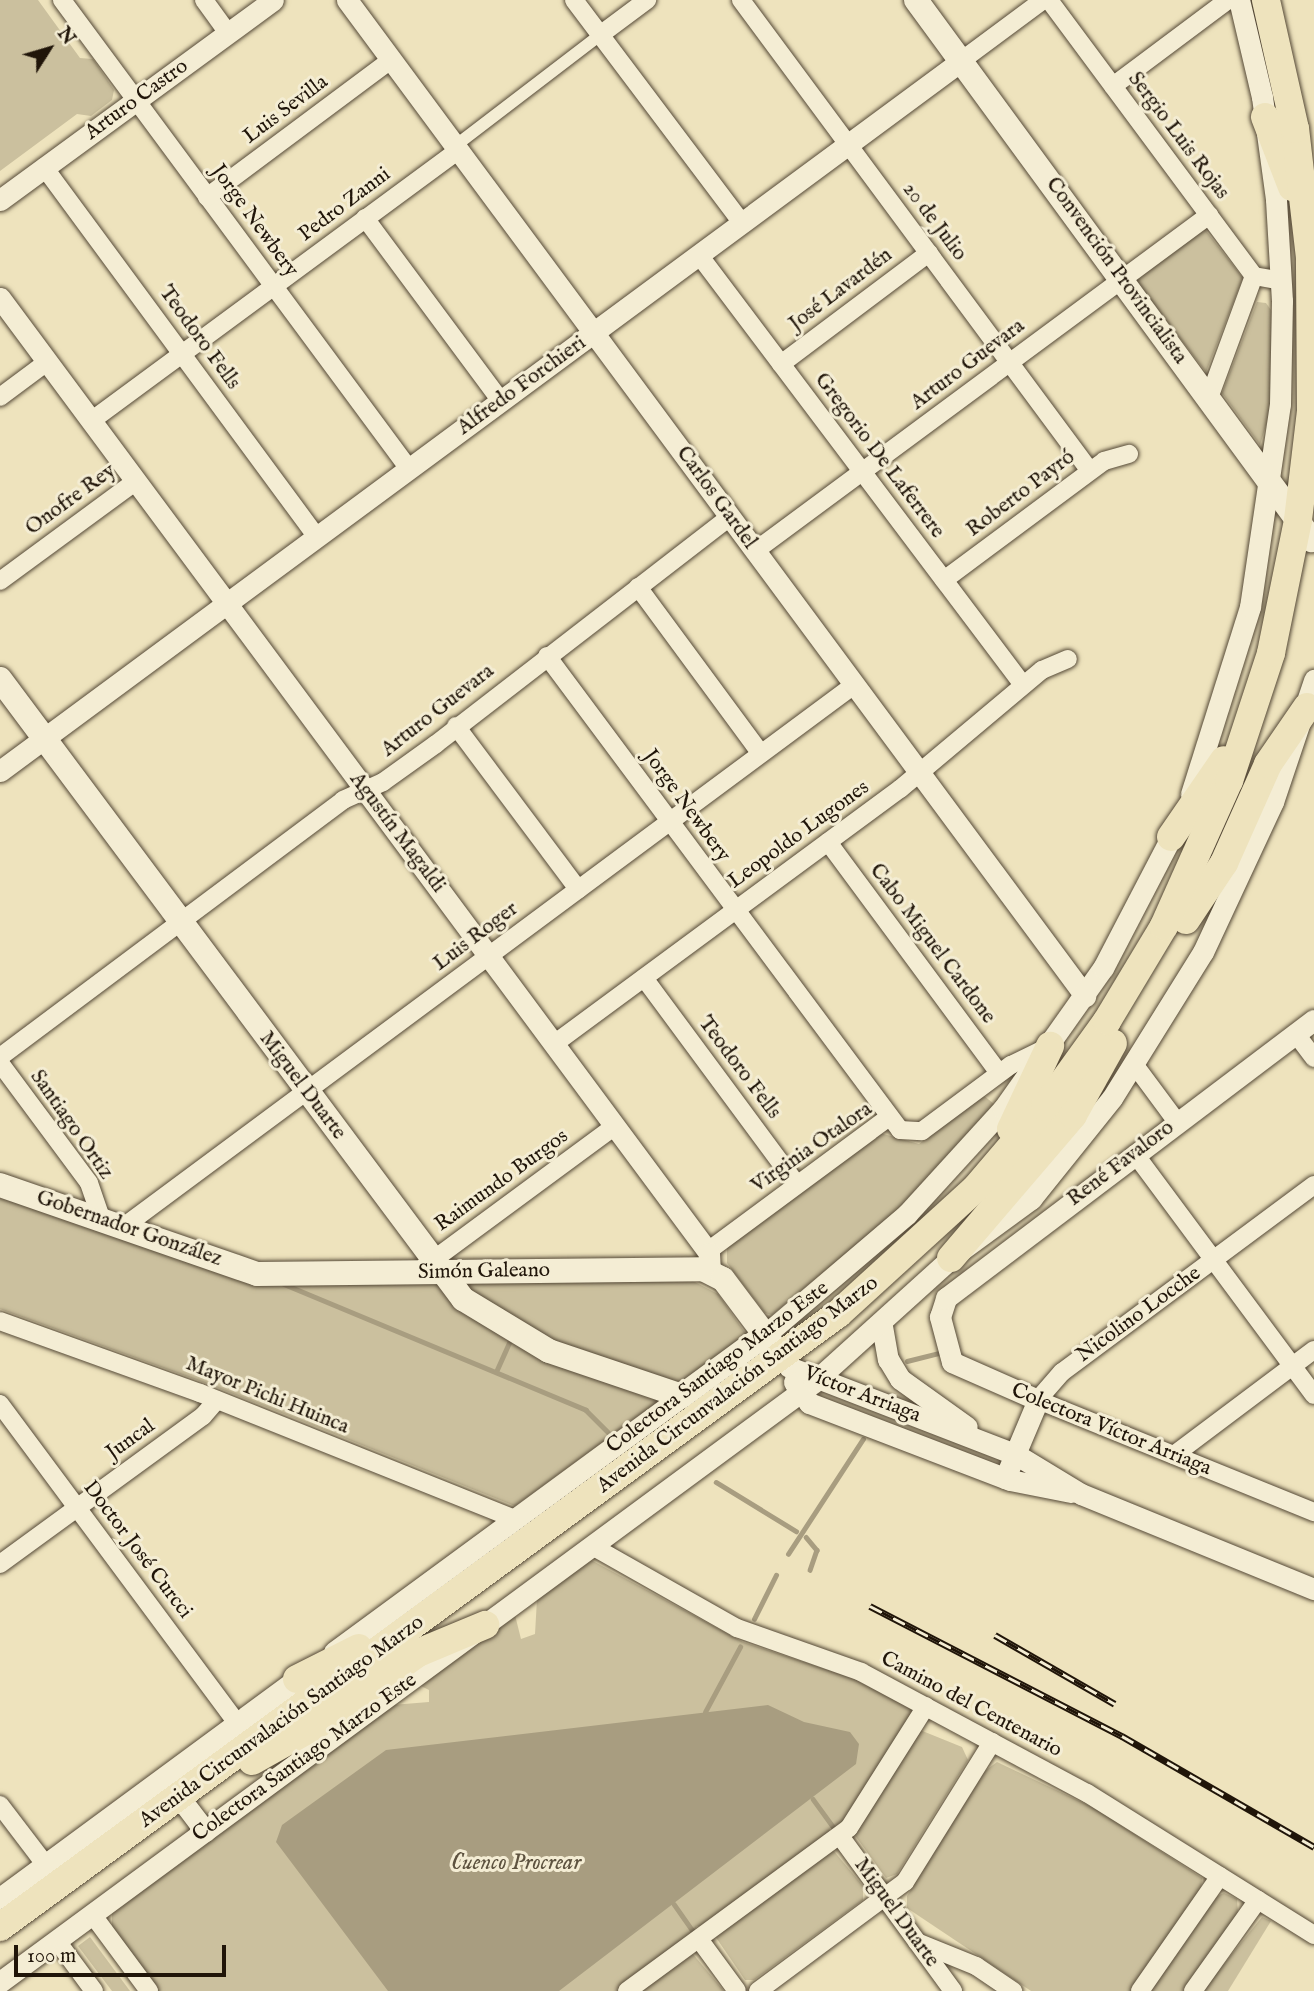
<!DOCTYPE html>
<html>
<head>
<meta charset="utf-8">
<style>
  body { margin:0 }
  #map { position:relative; width:1314px; height:1991px; overflow:hidden; background:#eee3bd; font-family:"IM FELL English",serif }
  div>[style] { position:absolute }
  [style*='--x'] { left:calc(var(--x)*1px); top:calc(var(--y)*1px); width:calc(var(--w)*1px); rotate:calc(var(--a)*1deg) }
  .green>* { inset:0; background:#cbc09e }
  .water>* { inset:0; background:#a89d80 }
  .stream>* { height:4.5px; margin:-2.25px; padding:0 2.25px; transform-origin:2.25px; border-radius:2.25px; background:#a89d80 }
  .roads { filter:drop-shadow(0 0 2px #544836) drop-shadow(0 0 2px #544836) }
  .pedestrian>* { height:12px; margin:-6px; padding:0 6px; transform-origin:6px; border-radius:6px; background:#f4edd4 }
  .minor>* { height:18px; margin:-9px; padding:0 9px; transform-origin:9px; border-radius:9px; background:#f4edd4 }
  .tertiary>* { height:21px; margin:-10.5px; padding:0 10.5px; transform-origin:10.5px; border-radius:10.5px; background:#f4edd4 }
  .secondary>* { height:24px; margin:-12px; padding:0 12px; transform-origin:12px; border-radius:12px; background:#f4edd4 }
  .trunk>* { height:28px; margin:-14px; padding:0 14px; transform-origin:14px; border-radius:14px; background:#eee3bd }
  .rail>* { height:7px; margin-top:-3.5px; transform-origin:0; background:repeating-linear-gradient(90deg,#f4edd4 0 13px,#201509 0 26px); box-sizing:border-box; border-block:2px solid #201509 }
  span { translate:-50% -50%; white-space:nowrap; text-align:center; line-height:1.15; -webkit-text-stroke:6px #f4edd4; paint-order:stroke }
  .street-label { font-size:21px; color:#201509 }
  .water-label { font-size:23px; color:#5d523f; font-style:italic }
  .north { position:absolute; left:14px; top:14px; width:70px; height:70px; -webkit-text-stroke:5px #f4edd4; paint-order:stroke; rotate:53deg; font-size:19px; font-weight:700; line-height:28px; text-align:center; color:#201509 }
  .north::after { content:''; display:block; margin:auto; width:24px; height:32px; background:#201509; clip-path:polygon(50% 0,100% 100%,50% 72%,0 100%) }
  .scale { position:absolute; left:14px; top:1945px; width:212px; height:32px; box-sizing:border-box; border:4px solid #201509; border-top:0; padding-left:9px; font-size:21px; line-height:24px; white-space:nowrap; color:#201509; -webkit-text-stroke:5px #f4edd4; paint-order:stroke }
</style>
</head>
<body>
<div id="map">
  <div class="green">
    <i style="clip-path:polygon(0 0,38px 0,80px 58px,93px 59px,114px 90px,112px 100px,91px 116px,77px 114px,0 171px)"></i>
    <i style="clip-path:polygon(1203px 227px,1243px 278px,1206px 372px,1136px 281px)"></i>
    <i style="clip-path:polygon(1257px 302px,1266px 303px,1273px 313px,1271px 409px,1260px 445px,1222px 393px)"></i>
    <i style="clip-path:polygon(983px 1095px,994px 1104px,918px 1193px,772px 1315px,765px 1313px,727px 1263px,727px 1247px,880px 1133px,919px 1144px)"></i>
    <i style="clip-path:polygon(0 1195px,231px 1275px,433px 1281px,660px 1400px,515px 1506px,211px 1385px,0 1309px)"></i>
    <i style="clip-path:polygon(689px 1279px,718px 1294px,746px 1334px,680px 1386px,560px 1346px,461px 1284px)"></i>
    <i style="clip-path:polygon(591px 1560px,743px 1642px,852px 1678px,909px 1707px,912px 1713px,847px 1824px,830px 1828px,828px 1838px,705px 1928px,697px 1926px,688px 1941px,619px 1991px,158px 1991px,112px 1927px,112px 1912px,392px 1705px,429px 1702px,429px 1690px,419px 1685px,515px 1615px,521px 1639px,535px 1634px,537px 1599px)"></i>
    <i style="clip-path:polygon(920px 1730px,962px 1747px,968px 1760px,897px 1874px,886px 1878px,854px 1834px)"></i>
    <i style="clip-path:polygon(997px 1762px,1094px 1808px,1202px 1878px,1201px 1890px,1131px 1991px,1031px 1991px,907px 1908px,907px 1896px,985px 1771px)"></i>
    <i style="clip-path:polygon(833px 1850px,863px 1886px,863px 1900px,754px 1980px,745px 1980px,715px 1936px)"></i>
    <i style="clip-path:polygon(1224px 1893px,1237px 1899px,1238px 1914px,1183px 1991px,1151px 1991px,1215px 1897px)"></i>
    <i style="clip-path:polygon(1262px 1917px,1271px 1921px,1228px 1991px,1202px 1991px)"></i>
    <i style="clip-path:polygon(90px 1937px,130px 1991px,112px 1991px,78px 1946px)"></i>
    <i style="clip-path:polygon(692px 1953px,724px 1991px,634px 1991px)"></i>
  </div>
  <div class="water">
    <i style="clip-path:polygon(768px 1705px,804px 1722px,850px 1732px,859px 1744px,856px 1764px,559px 1991px,388px 1991px,276px 1842px,282px 1825px,386px 1750px)"></i>
  </div>
  <div class="stream">
    <i style="--x:284;--y:1284;--w:327;--a:22.6"></i>
    <i style="--x:586;--y:1410;--w:31;--a:45"></i>
    <i style="--x:907;--y:1361;--w:36;--a:-14"></i>
    <i style="--x:496;--y:1372;--w:35;--a:-66"></i>
    <i style="--x:716;--y:1482;--w:94;--a:31.5"></i>
    <i style="--x:806;--y:1537;--w:17;--a:50"></i>
    <i style="--x:817;--y:1550;--w:21;--a:109"></i>
    <i style="--x:788;--y:1554;--w:137;--a:-56.9"></i>
    <i style="--x:754;--y:1619;--w:49;--a:-63.4"></i>
    <i style="--x:705;--y:1712;--w:74;--a:-61.7"></i>
    <i style="--x:813;--y:1799;--w:41;--a:54"></i>
    <i style="--x:674;--y:1904;--w:38;--a:55"></i>
  </div>
  <div class="roads">
    <div class="pedestrian">
      <i style="--x:455;--y:146;--w:183;--a:-37.4"></i>
    </div>
    <div class="minor">
      <i style="--x:62;--y:0;--w:583;--a:53.5"></i>
      <i style="--x:204;--y:0;--w:41;--a:54"></i>
      <i style="--x:574;--y:0;--w:279;--a:53"></i>
      <i style="--x:741;--y:0;--w:586;--a:53.46"></i>
      <i style="--x:1049;--y:0;--w:344;--a:53.4"></i>
      <i style="--x:1254;--y:276;--w:28;--a:10"></i>
      <i style="--x:600;--y:35;--w:59;--a:-36.7"></i>
      <i style="--x:961;--y:61;--w:102;--a:-36.6"></i>
      <i style="--x:1113;--y:86;--w:144;--a:-36.8"></i>
      <i style="--x:44;--y:167;--w:460;--a:53.6"></i>
      <i style="--x:207;--y:197;--w:229;--a:-36.7"></i>
      <i style="--x:365;--y:218;--w:228;--a:53.4"></i>
      <i style="--x:699;--y:255;--w:538;--a:53"></i>
      <i style="--x:781;--y:364;--w:185;--a:-36.9"></i>
      <i style="--x:0;--y:397;--w:59;--a:-36.7"></i>
      <i style="--x:1209;--y:398;--w:130;--a:-69.8"></i>
      <i style="--x:91;--y:421;--w:456;--a:-36.4"></i>
      <i style="--x:755;--y:551;--w:565;--a:-36.5"></i>
      <i style="--x:944;--y:580;--w:199;--a:-36.6"></i>
      <i style="--x:1104;--y:461;--w:26;--a:-16"></i>
      <i style="--x:0;--y:581;--w:169;--a:-36.3"></i>
      <i style="--x:638;--y:587;--w:207;--a:53.6"></i>
      <i style="--x:547;--y:656;--w:591;--a:53.32"></i>
      <i style="--x:900;--y:1130;--w:22;--a:3"></i>
      <i style="--x:922;--y:1131;--w:111;--a:-36.6"></i>
      <i style="--x:1011;--y:1065;--w:41;--a:-25.9"></i>
      <i style="--x:456;--y:726;--w:204;--a:53.2"></i>
      <i style="--x:828;--y:842;--w:287;--a:53.5"></i>
      <i style="--x:644;--y:978;--w:257;--a:53.5"></i>
      <i style="--x:1296;--y:1034;--w:30;--a:53"></i>
      <i style="--x:554;--y:1044;--w:430;--a:-36.4"></i>
      <i style="--x:900;--y:789;--w:185;--a:-40"></i>
      <i style="--x:1042;--y:670;--w:28;--a:-23"></i>
      <i style="--x:0;--y:1057;--w:429;--a:-36.8"></i>
      <i style="--x:343;--y:800;--w:44;--a:-24.2"></i>
      <i style="--x:383;--y:782;--w:65;--a:-35.6"></i>
      <i style="--x:436;--y:744;--w:371;--a:-37.7"></i>
      <i style="--x:0;--y:1063;--w:149;--a:53.4"></i>
      <i style="--x:89;--y:1183;--w:34;--a:71"></i>
      <i style="--x:1134;--y:1064;--w:72;--a:53.4"></i>
      <i style="--x:1135;--y:1154;--w:300;--a:53.4"></i>
      <i style="--x:1314;--y:1185;--w:314;--a:143.4"></i>
      <i style="--x:1062;--y:1372;--w:37;--a:131"></i>
      <i style="--x:1038;--y:1400;--w:298;--a:22.1"></i>
      <i style="--x:126;--y:1225;--w:906;--a:-36.57"></i>
      <i style="--x:708;--y:1251;--w:224;--a:-36.5"></i>
      <i style="--x:425;--y:1266;--w:236;--a:-36.4"></i>
      <i style="--x:0;--y:1321;--w:213;--a:19.8"></i>
      <i style="--x:200;--y:1393;--w:339;--a:21.8"></i>
      <i style="--x:0;--y:1404;--w:397;--a:53.4"></i>
      <i style="--x:1174;--y:1455;--w:175;--a:-36.9"></i>
      <i style="--x:592;--y:1546;--w:167;--a:29.5"></i>
      <i style="--x:737;--y:1628;--w:132;--a:19.5"></i>
      <i style="--x:861;--y:1672;--w:256;--a:28.2"></i>
      <i style="--x:1087;--y:1793;--w:268;--a:32"></i>
      <i style="--x:0;--y:1564;--w:251;--a:-36.1"></i>
      <i style="--x:203;--y:1416;--w:21;--a:-49"></i>
      <i style="--x:0;--y:1805;--w:74;--a:52.7"></i>
      <i style="--x:840;--y:1836;--w:192;--a:53.9"></i>
      <i style="--x:92;--y:1914;--w:96;--a:53.5"></i>
      <i style="--x:699;--y:1939;--w:64;--a:53.8"></i>
      <i style="--x:57;--y:1941;--w:62;--a:53.5"></i>
      <i style="--x:917;--y:1942;--w:64;--a:22.1"></i>
      <i style="--x:976;--y:1966;--w:45;--a:34"></i>
      <i style="--x:627;--y:1991;--w:275;--a:-36.3"></i>
      <i style="--x:849;--y:1828;--w:144;--a:-57.7"></i>
      <i style="--x:758;--y:1991;--w:183;--a:-36.6"></i>
      <i style="--x:905;--y:1882;--w:165;--a:-58.1"></i>
      <i style="--x:1140;--y:1991;--w:140;--a:-55.2"></i>
      <i style="--x:1193;--y:1991;--w:112;--a:-54.5"></i>
    </div>
    <div class="tertiary">
      <i style="--x:347;--y:0;--w:1240;--a:53.46"></i>
      <i style="--x:0;--y:200;--w:338;--a:-36.2"></i>
      <i style="--x:0;--y:298;--w:1189;--a:53.41"></i>
      <i style="--x:709;--y:1253;--w:18;--a:87"></i>
      <i style="--x:0;--y:771;--w:1195;--a:-36.46"></i>
      <i style="--x:1191;--y:794;--w:196;--a:-72.5"></i>
      <i style="--x:1250;--y:607;--w:205;--a:-81.6"></i>
      <i style="--x:1280;--y:404;--w:103;--a:-88.9"></i>
      <i style="--x:1282;--y:301;--w:102;--a:-93.4"></i>
      <i style="--x:1276;--y:199;--w:103;--a:-97.8"></i>
      <i style="--x:1262;--y:97;--w:100;--a:-103.3"></i>
      <i style="--x:882;--y:1326;--w:34;--a:80"></i>
      <i style="--x:888;--y:1359;--w:23;--a:59"></i>
      <i style="--x:900;--y:1379;--w:82;--a:35.6"></i>
      <i style="--x:765;--y:1335;--w:187;--a:-40.4"></i>
      <i style="--x:907;--y:1214;--w:142;--a:-47.6"></i>
      <i style="--x:1003;--y:1109;--w:173;--a:-54.7"></i>
      <i style="--x:1103;--y:968;--w:162;--a:-62.5"></i>
      <i style="--x:789;--y:1367;--w:242;--a:21.1"></i>
      <i style="--x:1015;--y:1454;--w:77;--a:31.2"></i>
      <i style="--x:1081;--y:1494;--w:252;--a:22.2"></i>
      <i style="--x:794;--y:1382;--w:26;--a:54"></i>
      <i style="--x:809;--y:1403;--w:215;--a:21"></i>
      <i style="--x:1010;--y:1480;--w:62;--a:11.1"></i>
      <i style="--x:1005;--y:1478;--w:85;--a:-67.1"></i>
      <i style="--x:1038;--y:1400;--w:94;--a:-156.2"></i>
      <i style="--x:952;--y:1362;--w:47;--a:-104.9"></i>
      <i style="--x:940;--y:1317;--w:20;--a:-72"></i>
      <i style="--x:946;--y:1298;--w:461;--a:-37.1"></i>
      <i style="--x:334;--y:1652;--w:432;--a:-36.3"></i>
      <i style="--x:170;--y:1785;--w:58;--a:52.7"></i>
      <i style="--x:0;--y:1898;--w:383;--a:-36.4"></i>
      <i style="--x:0;--y:1982;--w:1011;--a:-36.39"></i>
      <i style="--x:814;--y:1382;--w:193;--a:-42.1"></i>
      <i style="--x:957;--y:1253;--w:92;--a:-36.1"></i>
      <i style="--x:1031;--y:1199;--w:129;--a:-51.3"></i>
      <i style="--x:1112;--y:1098;--w:172;--a:-58.1"></i>
      <i style="--x:1203;--y:952;--w:166;--a:-65"></i>
      <i style="--x:1273;--y:802;--w:129;--a:-71.4"></i>
    </div>
    <div class="secondary">
      <i style="--x:916;--y:0;--w:670;--a:53.75"></i>
      <i style="--x:0;--y:679;--w:774;--a:53.25"></i>
      <i style="--x:463;--y:1299;--w:100;--a:31.2"></i>
      <i style="--x:549;--y:1351;--w:140;--a:18.7"></i>
      <i style="--x:682;--y:1396;--w:103;--a:-36.3"></i>
      <i style="--x:0;--y:1185;--w:272;--a:19.1"></i>
      <i style="--x:257;--y:1274;--w:446;--a:-0.6"></i>
      <i style="--x:703;--y:1269;--w:22;--a:27"></i>
      <i style="--x:723;--y:1279;--w:85;--a:53.1"></i>
    </div>
    <div class="trunk">
      <i style="--x:1265;--y:117;--w:75;--a:68.9"></i>
      <i style="--x:1171;--y:837;--w:93;--a:-55.5"></i>
      <i style="--x:1186;--y:920;--w:69;--a:-56.3"></i>
      <i style="--x:1224;--y:863;--w:108;--a:-66"></i>
      <i style="--x:1268;--y:764;--w:69;--a:-55.6"></i>
      <i style="--x:1011;--y:1129;--w:92;--a:-64.8"></i>
      <i style="--x:951;--y:1258;--w:188;--a:-49.5"></i>
      <i style="--x:1073;--y:1115;--w:82;--a:-60.9"></i>
      <i style="--x:297;--y:1679;--w:69;--a:-26.6"></i>
      <i style="--x:252;--y:1761;--w:76;--a:-29.3"></i>
      <i style="--x:318;--y:1724;--w:123;--a:-35.4"></i>
      <i style="--x:418;--y:1653;--w:73;--a:-22.7"></i>
      <i style="--x:0;--y:1927;--w:1038;--a:-36.19"></i>
      <i style="--x:838;--y:1314;--w:185;--a:-42.4"></i>
      <i style="--x:975;--y:1189;--w:108;--a:-49.5"></i>
      <i style="--x:1045;--y:1107;--w:106;--a:-54.2"></i>
      <i style="--x:1107;--y:1021;--w:111;--a:-59"></i>
      <i style="--x:1164;--y:926;--w:159;--a:-65.9"></i>
      <i style="--x:1229;--y:781;--w:135;--a:-71.8"></i>
      <i style="--x:1271;--y:653;--w:136;--a:-78.5"></i>
      <i style="--x:1298;--y:520;--w:110;--a:-83.2"></i>
      <i style="--x:1311;--y:411;--w:153;--a:-90.4"></i>
      <i style="--x:1310;--y:258;--w:130;--a:-96.6"></i>
      <i style="--x:1295;--y:129;--w:132;--a:-102.7"></i>
    </div>
  </div>
  <div class="rail">
    <i style="--x:870;--y:1606;--w:284;--a:27.3"></i>
    <i style="--x:1122;--y:1736;--w:222;--a:30"></i>
    <i style="--x:995;--y:1635;--w:138;--a:29.9"></i>
  </div>
  <div class="street-label">
    <span style="left:137px;top:100px;rotate:-36deg">Arturo Castro</span>
    <span style="left:286px;top:110px;rotate:-37deg">Luis Sevilla</span>
    <span style="left:1178px;top:136px;rotate:53deg">Sergio Luis Rojas</span>
    <span style="left:345px;top:205px;rotate:-37deg">Pedro Zanni</span>
    <span style="left:254px;top:221px;rotate:54deg">Jorge Newbery</span>
    <span style="left:934px;top:222px;rotate:53deg">20 de Julio</span>
    <span style="left:1116px;top:271px;rotate:54deg">Convención Provincialista</span>
    <span style="left:841px;top:290px;rotate:-37deg">José Lavardén</span>
    <span style="left:199px;top:338px;rotate:54deg">Teodoro Fells</span>
    <span style="left:968px;top:365px;rotate:-37deg">Arturo Guevara</span>
    <span style="left:522px;top:386px;rotate:-36deg">Alfredo Forchieri</span>
    <span style="left:879px;top:456px;rotate:53deg">Gregorio De Laferrere</span>
    <span style="left:1021px;top:494px;rotate:-37deg">Roberto Payró</span>
    <span style="left:716px;top:498px;rotate:54deg">Carlos Gardel</span>
    <span style="left:71px;top:500px;rotate:-36deg">Onofre Rey</span>
    <span style="left:438px;top:711px;rotate:-38deg">Arturo Guevara</span>
    <span style="left:686px;top:806px;rotate:54deg">Jorge Newbery</span>
    <span style="left:397px;top:833px;rotate:53deg">Agustín Magaldi</span>
    <span style="left:799px;top:835px;rotate:-36deg">Leopoldo Lugones</span>
    <span style="left:476px;top:937px;rotate:-37deg">Luis Roger</span>
    <span style="left:932px;top:944px;rotate:53deg">Cabo Miguel Cardone</span>
    <span style="left:739px;top:1068px;rotate:53deg">Teodoro Fells</span>
    <span style="left:302px;top:1086px;rotate:53deg">Miguel Duarte</span>
    <span style="left:71px;top:1125px;rotate:55deg">Santiago Ortiz</span>
    <span style="left:812px;top:1148px;rotate:-35deg">Virginia Otalora</span>
    <span style="left:1121px;top:1164px;rotate:-37deg">René Favaloro</span>
    <span style="left:502px;top:1181px;rotate:-36deg">Raimundo Burgos</span>
    <span style="left:129px;top:1229px;rotate:19deg">Gobernador González</span>
    <span style="left:484px;top:1272px;rotate:-1deg">Simón Galeano</span>
    <span style="left:1139px;top:1315px;rotate:-36deg">Nicolino Locche</span>
    <span style="left:718px;top:1368px;rotate:-37deg">Colectora Santiago Marzo Este</span>
    <span style="left:738px;top:1385px;rotate:-37deg">Avenida Circunvalación Santiago Marzo</span>
    <span style="left:862px;top:1395px;rotate:21deg">Víctor Arriaga</span>
    <span style="left:267px;top:1396px;rotate:22deg">Mayor Pichi Huinca</span>
    <span style="left:1111px;top:1430px;rotate:22deg">Colectora Víctor Arriaga</span>
    <span style="left:131px;top:1440px;rotate:-36deg">Juncal</span>
    <span style="left:137px;top:1550px;rotate:53deg">Doctor José Curcci</span>
    <span style="left:971px;top:1705px;rotate:28deg">Camino del Centenario</span>
    <span style="left:282px;top:1722px;rotate:-36deg">Avenida Circunvalación Santiago Marzo</span>
    <span style="left:305px;top:1758px;rotate:-36deg">Colectora Santiago Marzo Este</span>
    <span style="left:896px;top:1913px;rotate:54deg">Miguel Duarte</span>
  </div>
  <div class="water-label">
    <span style="left:516px;top:1863px">Cuenco Procrear</span>
  </div>
  <div class="north">N</div>
  <div class="scale">100 m</div>
</div>
</body>
</html>
